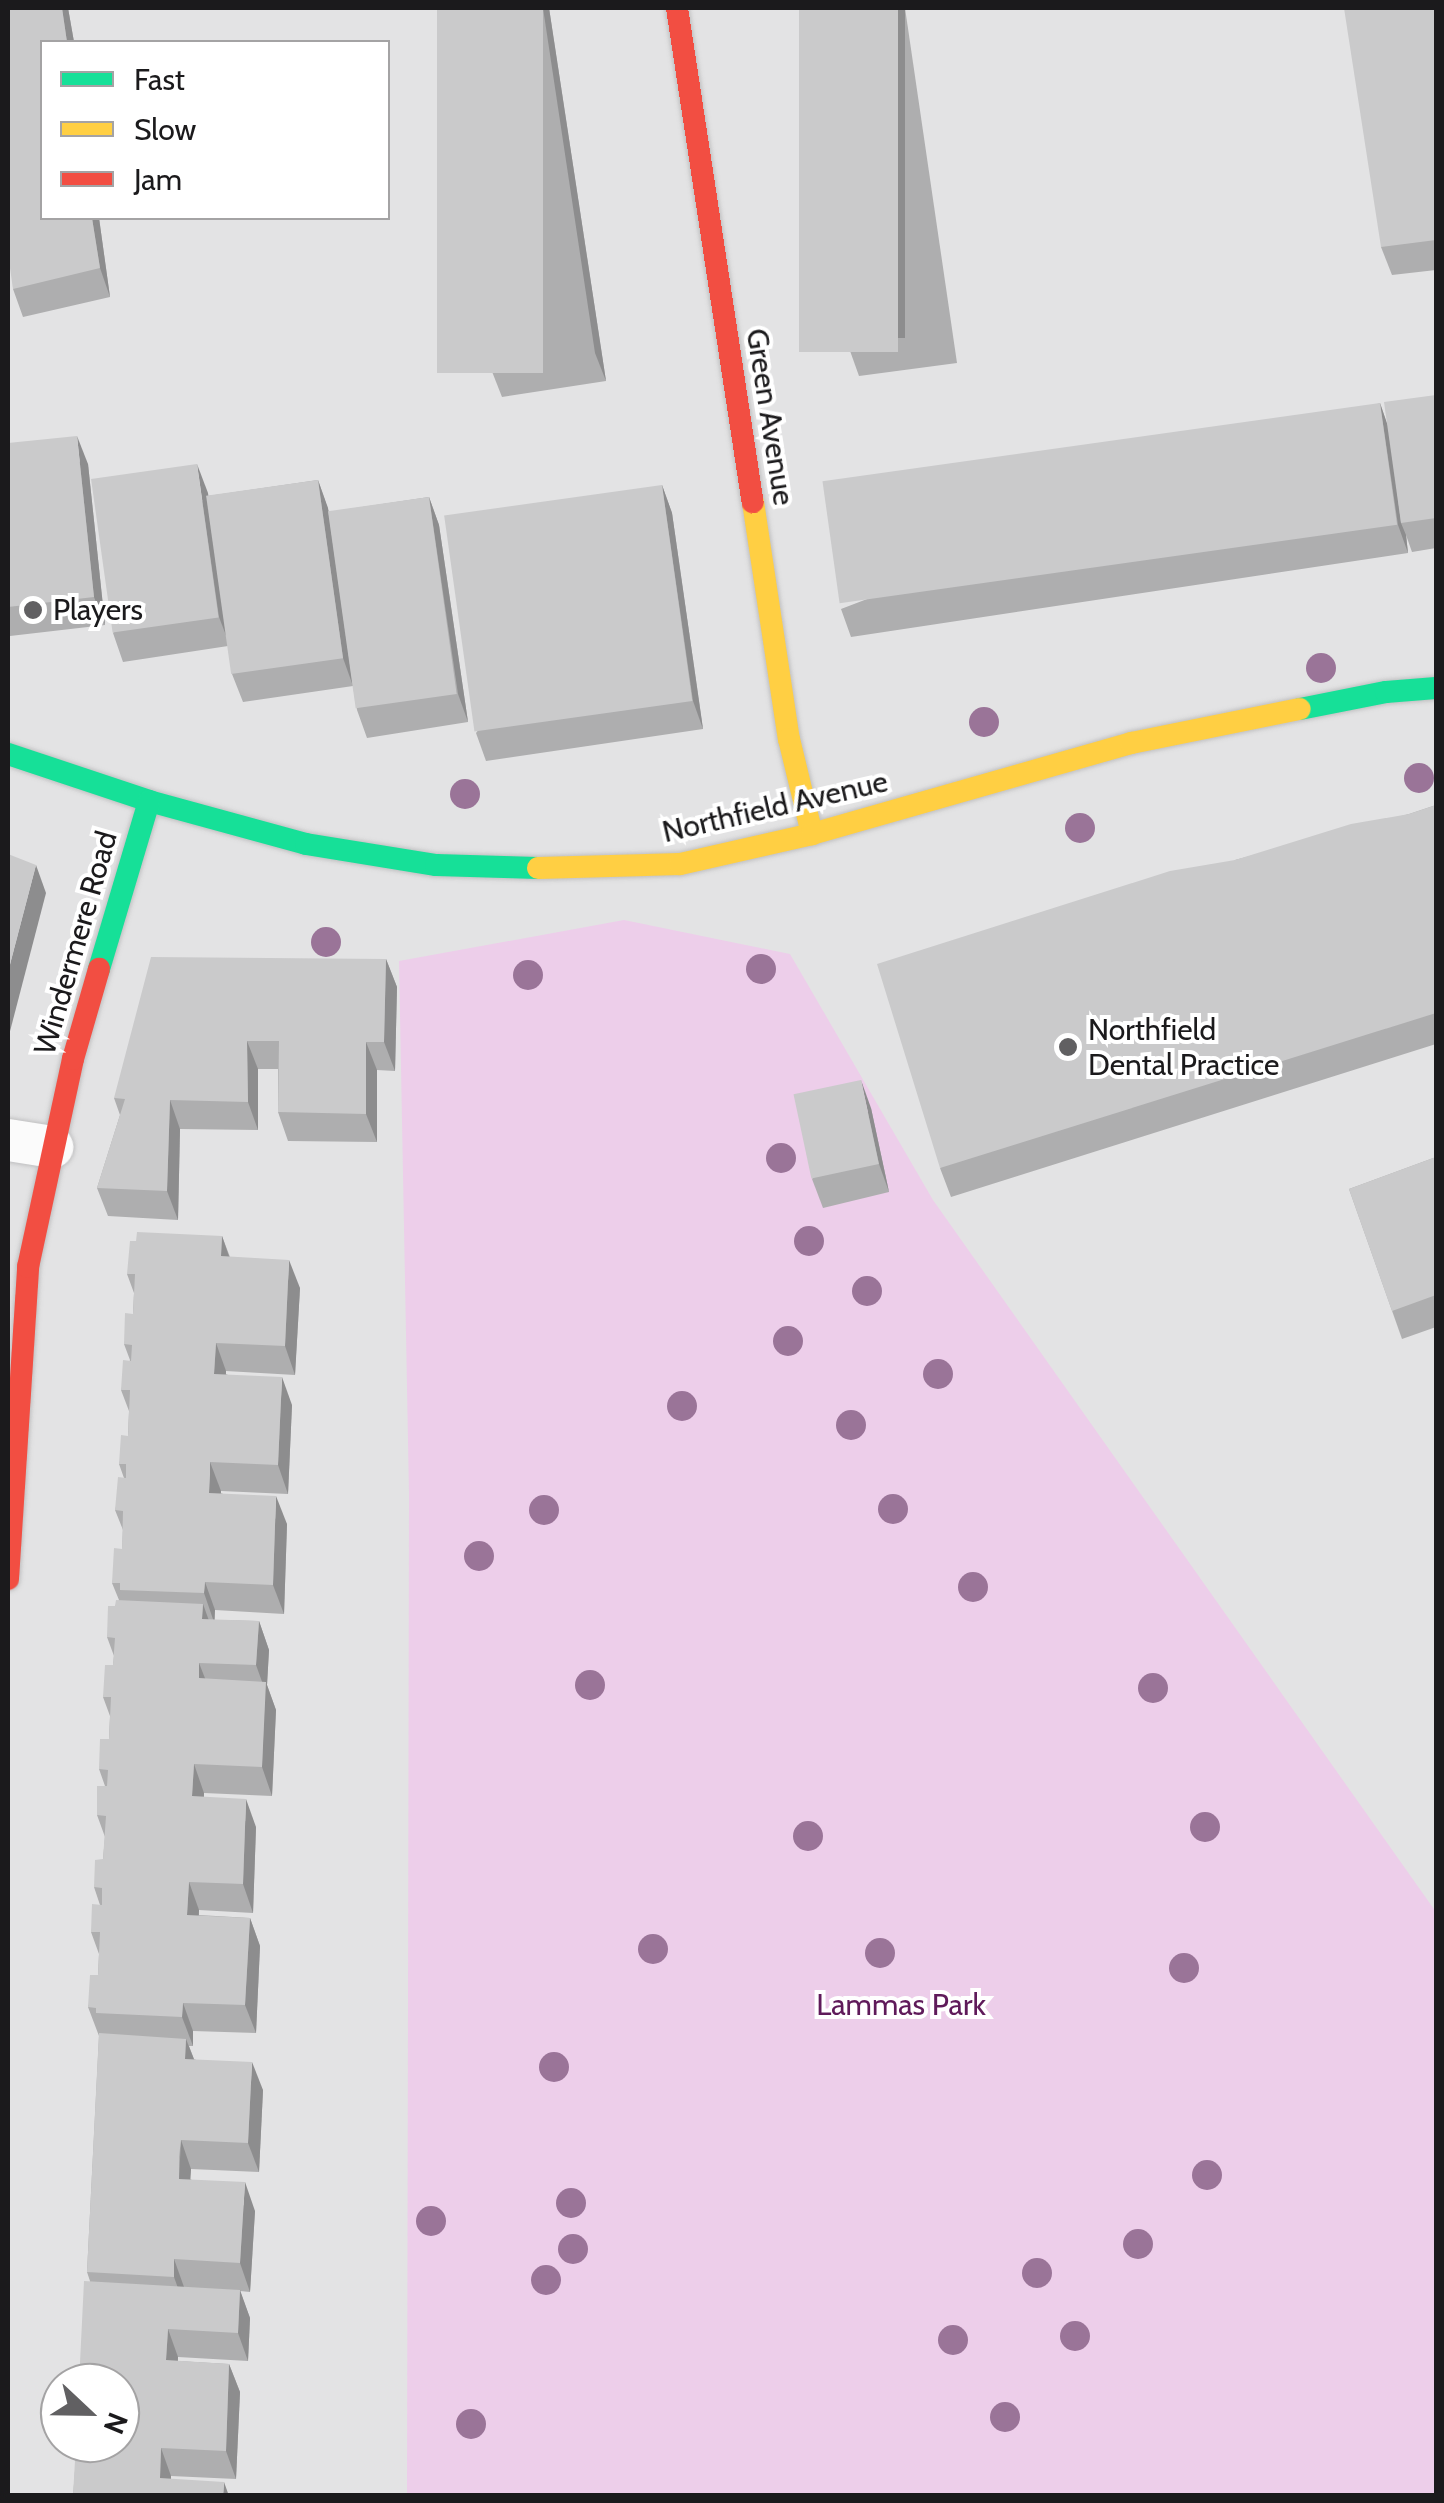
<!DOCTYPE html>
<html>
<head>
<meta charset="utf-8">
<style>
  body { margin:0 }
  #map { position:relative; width:1444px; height:2503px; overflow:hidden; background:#e3e3e4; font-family:Cabin,sans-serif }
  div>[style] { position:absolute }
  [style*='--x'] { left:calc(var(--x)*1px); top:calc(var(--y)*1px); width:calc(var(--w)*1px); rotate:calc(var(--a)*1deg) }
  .green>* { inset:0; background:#edceea }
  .roads { filter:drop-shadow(0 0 2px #c0c0c1) drop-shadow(0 0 2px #c0c0c1) }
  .lane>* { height:42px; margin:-21px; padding:0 21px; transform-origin:21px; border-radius:21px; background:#fbfbfb }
  .fast>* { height:22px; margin:-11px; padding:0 11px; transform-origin:11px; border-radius:11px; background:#16e098 }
  .slow>* { height:22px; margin:-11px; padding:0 11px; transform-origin:11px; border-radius:11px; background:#ffcf43 }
  .jam>* { height:22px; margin:-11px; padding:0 11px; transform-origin:11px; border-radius:11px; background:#f24e42 }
  .trees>* { width:30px; height:30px; margin:-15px; border-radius:50%; background:#9a7498 }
  .wall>* { inset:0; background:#aeaeaf }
  .shaded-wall>* { inset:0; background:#8d8d8e; transform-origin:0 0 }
  .building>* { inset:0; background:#cacacb; transform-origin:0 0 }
  .dots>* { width:28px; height:28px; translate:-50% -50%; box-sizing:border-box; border:5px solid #fff; border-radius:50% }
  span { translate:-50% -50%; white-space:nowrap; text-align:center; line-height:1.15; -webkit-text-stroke:8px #fff; paint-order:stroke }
  .street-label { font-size:30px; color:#1b1a1c }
  .poi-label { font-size:30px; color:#1b1a1c }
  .left { translate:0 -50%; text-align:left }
  .park-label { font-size:30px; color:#5f1a5a }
  .frame { position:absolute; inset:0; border:10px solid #1b1a1c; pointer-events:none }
  .legend { position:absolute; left:40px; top:40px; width:350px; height:180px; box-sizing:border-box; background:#fff; border:2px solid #a4a3a4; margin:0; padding:12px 18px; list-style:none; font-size:30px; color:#1b1a1c }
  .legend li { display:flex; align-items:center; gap:20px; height:50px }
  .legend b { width:50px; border:2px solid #a4a3a4 }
  .north { position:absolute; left:40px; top:2363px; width:100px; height:100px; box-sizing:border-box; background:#fff; border:2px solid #a4a3a4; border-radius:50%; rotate:112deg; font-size:28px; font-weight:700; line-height:40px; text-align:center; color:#1b1a1c }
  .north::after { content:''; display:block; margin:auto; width:35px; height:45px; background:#616062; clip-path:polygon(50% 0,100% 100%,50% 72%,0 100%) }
</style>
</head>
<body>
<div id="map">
  <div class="green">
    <i style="clip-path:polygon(624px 920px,790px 954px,933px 1200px,1436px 1912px,1436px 2495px,407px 2495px,409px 1494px,399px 961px)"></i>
  </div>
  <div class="roads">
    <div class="lane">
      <i style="--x:8;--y:1140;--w:45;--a:9"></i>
    </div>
    <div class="fast">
      <i style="--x:1300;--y:709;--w:88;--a:-11.2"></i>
      <i style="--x:1386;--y:692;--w:50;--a:-4.6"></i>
      <i style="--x:8;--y:754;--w:149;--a:18.4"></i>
      <i style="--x:149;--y:801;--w:163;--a:15.3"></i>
      <i style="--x:306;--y:844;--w:132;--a:9.2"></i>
      <i style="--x:436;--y:865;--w:102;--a:1.7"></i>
      <i style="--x:99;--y:969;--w:175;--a:-73.4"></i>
    </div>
    <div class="slow">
      <i style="--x:753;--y:502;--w:240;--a:81.4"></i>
      <i style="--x:789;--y:739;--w:98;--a:76.4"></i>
      <i style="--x:538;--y:868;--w:142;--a:-1.6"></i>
      <i style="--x:680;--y:864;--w:135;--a:-12.8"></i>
      <i style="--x:812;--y:834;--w:332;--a:-15.9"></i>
      <i style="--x:1131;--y:743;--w:172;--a:-11.4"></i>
    </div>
    <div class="jam">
      <i style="--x:677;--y:8;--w:500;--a:81.3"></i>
      <i style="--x:8;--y:1579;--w:313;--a:-86.3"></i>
      <i style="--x:28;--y:1267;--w:213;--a:-77.8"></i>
      <i style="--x:73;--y:1059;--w:94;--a:-73.9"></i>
    </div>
  </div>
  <div class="trees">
    <i style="left:1321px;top:668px"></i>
    <i style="left:984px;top:722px"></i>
    <i style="left:1419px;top:778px"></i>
    <i style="left:465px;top:794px"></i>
    <i style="left:1080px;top:828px"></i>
    <i style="left:326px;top:942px"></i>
    <i style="left:761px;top:969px"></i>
    <i style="left:528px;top:975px"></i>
    <i style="left:781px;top:1158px"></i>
    <i style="left:809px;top:1241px"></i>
    <i style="left:867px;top:1291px"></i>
    <i style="left:788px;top:1341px"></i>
    <i style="left:938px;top:1374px"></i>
    <i style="left:682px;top:1406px"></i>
    <i style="left:851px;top:1425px"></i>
    <i style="left:893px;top:1509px"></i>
    <i style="left:544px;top:1510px"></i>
    <i style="left:479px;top:1556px"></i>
    <i style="left:973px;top:1587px"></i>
    <i style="left:590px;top:1685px"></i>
    <i style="left:1153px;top:1688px"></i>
    <i style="left:1205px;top:1827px"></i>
    <i style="left:808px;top:1836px"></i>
    <i style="left:653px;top:1949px"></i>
    <i style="left:880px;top:1953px"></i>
    <i style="left:1184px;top:1968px"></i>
    <i style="left:554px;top:2067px"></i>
    <i style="left:1207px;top:2175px"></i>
    <i style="left:571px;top:2203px"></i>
    <i style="left:431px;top:2221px"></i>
    <i style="left:1138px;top:2244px"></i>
    <i style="left:573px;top:2249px"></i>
    <i style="left:1037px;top:2273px"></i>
    <i style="left:546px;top:2280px"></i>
    <i style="left:1075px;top:2336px"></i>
    <i style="left:953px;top:2340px"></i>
    <i style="left:1005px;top:2417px"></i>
    <i style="left:471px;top:2424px"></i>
  </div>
  <div class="wall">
    <i style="clip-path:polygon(8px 8px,68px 8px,74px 42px,42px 42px,99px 218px,110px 297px,23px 317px,13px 289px)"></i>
    <i style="clip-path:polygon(437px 8px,549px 8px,606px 381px,502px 397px,491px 369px)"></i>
    <i style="clip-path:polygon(799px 8px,905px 8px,957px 363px,859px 376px,849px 348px)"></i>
    <i style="clip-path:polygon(1436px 8px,1436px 270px,1392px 275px,1381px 247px)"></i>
    <i style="clip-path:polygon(1436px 395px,1436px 548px,1412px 552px,1406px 535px,1408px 553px,851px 637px,841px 609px,1380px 403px,1387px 424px)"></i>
    <i style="clip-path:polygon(8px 443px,88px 464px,105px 625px,10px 636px,8px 629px)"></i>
    <i style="clip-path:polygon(318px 480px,329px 512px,429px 497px,439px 525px,468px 722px,367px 738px,357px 710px,353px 686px,243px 702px,232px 674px,228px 646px,123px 662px,113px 633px,208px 493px,208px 496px)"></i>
    <i style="clip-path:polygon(662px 485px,672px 513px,703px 729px,486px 761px,476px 733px)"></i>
    <i style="clip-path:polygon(1436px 805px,1436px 1044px,951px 1197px,940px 1168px,1235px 860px,1409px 814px)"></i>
    <i style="clip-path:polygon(386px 959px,397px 987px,395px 1071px,377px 1070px,377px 1142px,288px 1141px,278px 1112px,278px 1069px,258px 1069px,258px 1130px,180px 1129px,178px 1220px,108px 1216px,97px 1188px,120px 1115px,114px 1098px)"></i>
    <i style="clip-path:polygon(871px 1108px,889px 1192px,823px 1208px,812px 1179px)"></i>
    <i style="clip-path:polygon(1436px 1157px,1436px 1327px,1402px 1339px,1349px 1189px)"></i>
    <i style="clip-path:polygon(222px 1236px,230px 1257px,300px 1288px,295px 1375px,226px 1371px,226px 1374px,292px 1405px,288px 1494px,221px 1491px,221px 1493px,287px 1524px,284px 1614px,215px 1610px,215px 1620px,259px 1621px,269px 1650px,267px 1685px,276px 1710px,272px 1796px,204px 1793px,204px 1797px,256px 1827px,253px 1913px,199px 1910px,199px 1915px,250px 1918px,260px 1946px,256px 2033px,193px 2031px,193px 2046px,189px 2046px,194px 2059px,263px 2090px,259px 2172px,191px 2169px,190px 2179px,255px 2211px,250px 2292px,240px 2291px,250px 2318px,248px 2361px,178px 2357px,178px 2361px,229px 2364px,240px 2392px,236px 2479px,171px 2476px,171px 2479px,73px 2496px,90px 2281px,87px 2272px,99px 2036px,88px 2007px,98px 1975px,99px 1954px,91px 1932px,100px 1905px,94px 1887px,103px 1859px,105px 1837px,97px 1815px,105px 1786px,99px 1769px,109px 1739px,110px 1716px,103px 1697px,113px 1665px,114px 1656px,107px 1637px,115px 1606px,119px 1600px,112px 1583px,122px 1549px,123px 1530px,115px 1510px,124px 1478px,119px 1464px,128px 1436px,129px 1411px,121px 1390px,130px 1360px,124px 1344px,133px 1314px,134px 1293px,127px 1274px)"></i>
  </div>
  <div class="shaded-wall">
    <i style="clip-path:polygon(62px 8px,68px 8px,74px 42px,67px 42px)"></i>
    <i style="clip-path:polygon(543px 8px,549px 8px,606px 381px,595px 353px)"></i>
    <i style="left:898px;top:8px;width:7px;height:330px"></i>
    <i style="clip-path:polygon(92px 218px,99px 218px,110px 297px,100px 268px)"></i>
    <i style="clip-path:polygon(1380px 403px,1390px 432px,1401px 523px,1406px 535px,1408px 553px,1398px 525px)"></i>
    <i style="clip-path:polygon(77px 436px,88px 464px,105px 625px,94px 597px)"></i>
    <i style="clip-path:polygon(197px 464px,208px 493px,230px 646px,219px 617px)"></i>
    <i style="clip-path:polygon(318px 480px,328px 508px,353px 686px,343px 658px)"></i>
    <i style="clip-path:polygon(662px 485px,672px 513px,703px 729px,693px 701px)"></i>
    <i style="clip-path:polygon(429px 497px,439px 525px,468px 722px,458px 694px)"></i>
    <i style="clip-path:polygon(36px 865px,46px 893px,8px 1039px,8px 972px)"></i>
    <i style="clip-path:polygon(386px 959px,397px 987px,395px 1071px,384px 1042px)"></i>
    <i style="clip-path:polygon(247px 1041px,258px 1069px,258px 1130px,248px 1102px)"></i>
    <i style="clip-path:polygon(366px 1042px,377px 1070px,377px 1142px,366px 1114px)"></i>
    <i style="clip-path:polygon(861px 1080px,871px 1108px,889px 1192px,879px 1164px)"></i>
    <i style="clip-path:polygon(170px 1100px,180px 1129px,178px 1220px,167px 1191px)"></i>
    <i style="clip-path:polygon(222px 1236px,232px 1265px,221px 1256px)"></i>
    <i style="clip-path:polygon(289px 1260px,300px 1288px,295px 1375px,285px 1346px)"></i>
    <i style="clip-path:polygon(216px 1343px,226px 1371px,225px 1402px,214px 1374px)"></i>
    <i style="clip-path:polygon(282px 1377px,292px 1405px,288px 1494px,278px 1465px)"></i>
    <i style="clip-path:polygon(210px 1462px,221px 1491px,220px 1521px,209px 1493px)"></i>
    <i style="clip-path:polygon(276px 1496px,287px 1524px,284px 1614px,273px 1585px)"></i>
    <i style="clip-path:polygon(205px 1582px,215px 1610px,214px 1622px,204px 1593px)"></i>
    <i style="clip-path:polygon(203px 1604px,213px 1632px,202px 1619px)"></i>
    <i style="clip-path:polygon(259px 1621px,269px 1650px,267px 1685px,276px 1710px,272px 1796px,262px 1767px,265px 1690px,256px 1665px)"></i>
    <i style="clip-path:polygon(199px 1663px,210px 1691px,199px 1678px)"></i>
    <i style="clip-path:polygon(194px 1764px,204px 1793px,203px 1824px,192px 1796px)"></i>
    <i style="clip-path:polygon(246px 1799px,256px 1827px,253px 1913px,243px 1884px)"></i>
    <i style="clip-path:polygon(189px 1882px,199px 1910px,197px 1943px,187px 1915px)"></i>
    <i style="clip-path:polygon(250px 1918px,260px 1946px,256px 2033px,245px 2005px)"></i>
    <i style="clip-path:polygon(183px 2003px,193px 2031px,193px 2046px,182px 2017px)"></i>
    <i style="clip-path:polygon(186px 2039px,197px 2067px,185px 2059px)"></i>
    <i style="clip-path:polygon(252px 2062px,263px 2090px,259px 2172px,248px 2143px)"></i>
    <i style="clip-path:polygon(181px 2140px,191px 2169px,190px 2186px,179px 2179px)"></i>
    <i style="clip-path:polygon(245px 2182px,255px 2211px,250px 2292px,240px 2263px)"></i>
    <i style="clip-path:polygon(174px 2259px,184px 2287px,184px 2305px,174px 2277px)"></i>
    <i style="clip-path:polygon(240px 2290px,250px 2318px,248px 2361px,238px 2333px)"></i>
    <i style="clip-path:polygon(168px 2329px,178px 2357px,176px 2389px,166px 2360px)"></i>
    <i style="clip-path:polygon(229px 2364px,240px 2392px,236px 2479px,226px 2451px)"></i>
    <i style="clip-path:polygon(161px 2448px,171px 2476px,171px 2496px,160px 2478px)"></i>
    <i style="clip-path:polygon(224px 2482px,229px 2496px,223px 2496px)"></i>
  </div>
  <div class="building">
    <i style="clip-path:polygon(8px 8px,62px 8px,67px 42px,42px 42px,42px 218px,92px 218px,100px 268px,13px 289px,8px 254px)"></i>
    <i style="left:437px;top:8px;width:106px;height:365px"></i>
    <i style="left:799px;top:8px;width:99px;height:344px"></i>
    <i style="clip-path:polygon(1344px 8px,1436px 8px,1436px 240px,1381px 247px)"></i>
    <i style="clip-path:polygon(1436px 395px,1436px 518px,1401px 523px,1384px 402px)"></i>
    <i style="left:1380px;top:403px;width:123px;height:563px;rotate:82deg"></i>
    <i style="clip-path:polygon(77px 436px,94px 597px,8px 607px,8px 443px)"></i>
    <i style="left:197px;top:464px;width:155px;height:107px;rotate:82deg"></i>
    <i style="left:318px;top:480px;width:180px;height:113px;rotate:82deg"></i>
    <i style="left:662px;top:485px;width:218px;height:220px;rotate:82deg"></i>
    <i style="left:429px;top:497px;width:199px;height:102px;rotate:82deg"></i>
    <i style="clip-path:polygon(1436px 805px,1436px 1013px,940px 1168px,877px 964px,1170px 871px,1235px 860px,1351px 824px,1409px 814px)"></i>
    <i style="clip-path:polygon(8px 854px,36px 865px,8px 972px)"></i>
    <i style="clip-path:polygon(151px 957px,386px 959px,384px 1042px,366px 1042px,366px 1114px,278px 1112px,279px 1041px,247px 1041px,248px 1102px,170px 1100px,167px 1191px,97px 1188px,125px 1099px,114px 1098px)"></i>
    <i style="left:861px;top:1080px;width:86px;height:69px;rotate:78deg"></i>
    <i style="clip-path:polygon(1436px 1157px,1436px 1295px,1392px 1311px,1349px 1189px)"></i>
    <i style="clip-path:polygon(137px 1232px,222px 1236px,221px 1256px,289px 1260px,285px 1346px,216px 1343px,214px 1374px,282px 1377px,278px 1465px,210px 1462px,210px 1475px,209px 1493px,276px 1496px,273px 1585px,205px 1582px,204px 1593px,120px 1590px,120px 1583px,112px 1583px,114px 1548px,122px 1549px,123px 1511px,115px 1510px,118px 1477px,126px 1478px,126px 1464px,119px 1464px,121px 1435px,128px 1436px,130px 1390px,121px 1390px,123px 1360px,131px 1361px,132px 1345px,124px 1344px,125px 1313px,133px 1314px,135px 1274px,127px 1274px,130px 1241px,136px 1241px)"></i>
    <i style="clip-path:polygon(116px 1600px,203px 1604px,202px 1619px,259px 1621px,256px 1665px,199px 1663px,199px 1678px,266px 1682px,262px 1767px,194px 1764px,192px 1796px,246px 1799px,243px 1884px,189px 1882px,187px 1915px,250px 1918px,245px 2005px,183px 2003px,182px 2017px,96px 2013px,96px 2008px,88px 2007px,90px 1975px,98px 1975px,100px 1932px,91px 1932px,92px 1904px,102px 1905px,102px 1888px,94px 1887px,95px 1860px,103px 1859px,106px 1816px,97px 1815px,97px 1786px,107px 1786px,108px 1770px,99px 1769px,100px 1739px,109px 1739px,111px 1697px,103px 1697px,105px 1665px,113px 1665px,115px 1638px,107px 1637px,108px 1606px,115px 1606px)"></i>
    <i style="clip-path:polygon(99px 2033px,186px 2039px,185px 2059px,252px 2062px,248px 2143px,181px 2140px,179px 2157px,179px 2179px,245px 2182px,240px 2263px,174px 2259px,174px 2277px,87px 2272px)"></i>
    <i style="clip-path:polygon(84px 2281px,240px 2290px,238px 2333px,168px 2329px,166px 2360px,229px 2364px,226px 2451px,161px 2448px,160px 2478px,224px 2482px,223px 2496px,73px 2496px,76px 2443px,120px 2443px,120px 2383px,79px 2383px)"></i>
  </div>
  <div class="dots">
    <i style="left:33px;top:610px;background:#616062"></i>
    <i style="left:1068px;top:1047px;background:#616062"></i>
  </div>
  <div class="street-label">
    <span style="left:770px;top:417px;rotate:81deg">Green Avenue</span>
    <span style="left:775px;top:807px;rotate:-13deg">Northfield Avenue</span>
    <span style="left:76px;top:943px;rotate:-74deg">Windermere Road</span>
  </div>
  <div class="poi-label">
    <span class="left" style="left:53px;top:610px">Players</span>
    <span class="left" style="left:1088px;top:1047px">Northfield<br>Dental Practice</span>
  </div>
  <div class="park-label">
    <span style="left:901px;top:2005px">Lammas Park</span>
  </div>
  <div class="frame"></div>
  <ul class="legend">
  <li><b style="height:12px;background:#16e098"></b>Fast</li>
  <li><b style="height:12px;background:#ffcf43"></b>Slow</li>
  <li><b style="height:12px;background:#f24e42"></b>Jam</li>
  </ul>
  <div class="north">N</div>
</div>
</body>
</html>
